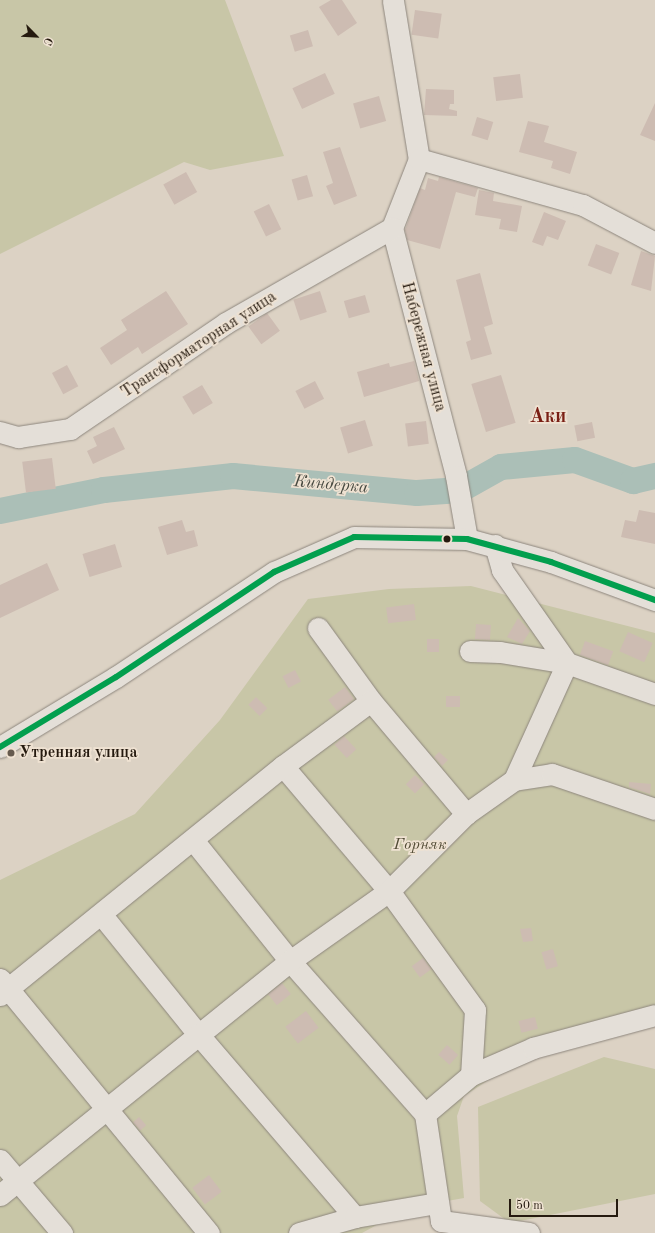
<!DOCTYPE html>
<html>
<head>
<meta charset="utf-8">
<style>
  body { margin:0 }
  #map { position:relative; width:655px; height:1233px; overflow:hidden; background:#dcd2c4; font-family:"Old Standard TT",serif }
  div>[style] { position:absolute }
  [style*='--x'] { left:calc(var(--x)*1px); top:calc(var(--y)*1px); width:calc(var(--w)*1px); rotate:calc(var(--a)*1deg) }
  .green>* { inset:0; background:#c8c6a7 }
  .river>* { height:26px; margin:-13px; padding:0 13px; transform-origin:13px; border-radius:13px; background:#abbfb7 }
  .building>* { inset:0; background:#cdbcb2; transform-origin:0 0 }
  .roads { filter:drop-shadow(0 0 1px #8d867d) drop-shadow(0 0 1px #8d867d) }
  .minor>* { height:21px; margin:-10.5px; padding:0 10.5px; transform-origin:10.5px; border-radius:10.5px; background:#e4dfd8 }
  .bus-1>* { height:6px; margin:-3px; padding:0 3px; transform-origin:3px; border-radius:3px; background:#029f4e }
  .dots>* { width:11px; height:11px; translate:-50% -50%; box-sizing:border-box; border:2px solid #efe2d2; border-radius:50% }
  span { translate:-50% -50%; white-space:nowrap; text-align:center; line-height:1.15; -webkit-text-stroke:3.5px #efe2d2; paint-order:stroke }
  .street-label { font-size:16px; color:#251a0f }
  .poi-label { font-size:16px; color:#251a0f; font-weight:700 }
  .left { translate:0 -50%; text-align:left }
  .park-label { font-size:16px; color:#514b35; font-style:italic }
  .water-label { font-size:17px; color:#474940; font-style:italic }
  .district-label { font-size:20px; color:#7a1f14; font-weight:700 }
  .north { position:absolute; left:16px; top:16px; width:40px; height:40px; -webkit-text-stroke:3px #efe2d2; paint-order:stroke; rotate:114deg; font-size:11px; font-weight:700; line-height:16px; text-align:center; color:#251a0f }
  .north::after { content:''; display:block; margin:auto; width:14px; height:18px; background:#251a0f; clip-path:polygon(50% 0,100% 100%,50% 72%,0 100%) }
  .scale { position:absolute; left:509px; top:1199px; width:109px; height:18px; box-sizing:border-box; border:2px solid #251a0f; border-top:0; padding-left:5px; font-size:12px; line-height:14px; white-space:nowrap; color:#251a0f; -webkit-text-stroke:3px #efe2d2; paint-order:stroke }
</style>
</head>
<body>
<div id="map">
  <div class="green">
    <i style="clip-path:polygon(0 0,225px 0,284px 156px,210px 170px,184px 162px,0 254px)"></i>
    <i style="clip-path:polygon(471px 586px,655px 633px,655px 1011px,549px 1041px,464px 1096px,457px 1116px,464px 1198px,408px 1208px,362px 1233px,0 1233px,0 880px,135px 814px,220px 720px,308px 599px,389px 589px)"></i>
    <i style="clip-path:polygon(604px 1057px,655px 1069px,655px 1194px,510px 1223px,480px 1201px,478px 1107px)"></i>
  </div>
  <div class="river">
    <i style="--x:0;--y:511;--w:106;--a:-11.4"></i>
    <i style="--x:104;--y:490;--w:130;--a:-6.2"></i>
    <i style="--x:233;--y:476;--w:185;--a:5.3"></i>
    <i style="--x:417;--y:493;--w:43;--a:-4"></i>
    <i style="--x:460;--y:490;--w:47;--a:-29.3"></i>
    <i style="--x:501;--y:467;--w:74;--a:-5.4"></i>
    <i style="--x:575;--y:460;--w:62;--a:19.9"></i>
    <i style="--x:633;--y:481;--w:23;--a:-13"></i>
  </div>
  <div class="building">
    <i style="clip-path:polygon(331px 0,342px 0,357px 23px,338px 36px,319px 7px)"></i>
    <i style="left:415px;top:10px;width:27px;height:25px;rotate:8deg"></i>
    <i style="left:308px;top:30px;width:17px;height:19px;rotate:73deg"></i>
    <i style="left:325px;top:73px;width:23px;height:36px;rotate:65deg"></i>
    <i style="left:520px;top:74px;width:24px;height:27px;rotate:83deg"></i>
    <i style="clip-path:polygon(426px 89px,454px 90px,454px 104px,450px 104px,449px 109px,457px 111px,457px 116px,424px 115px)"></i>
    <i style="left:379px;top:96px;width:26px;height:27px;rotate:74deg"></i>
    <i style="clip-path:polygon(655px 103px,655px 141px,640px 135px)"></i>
    <i style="left:477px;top:117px;width:17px;height:19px;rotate:17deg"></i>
    <i style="clip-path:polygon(528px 121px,549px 126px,544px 142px,577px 152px,570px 174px,551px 168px,553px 161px,519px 152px)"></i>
    <i style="clip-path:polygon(340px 147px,357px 196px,334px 205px,326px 186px,333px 183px,323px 152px)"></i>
    <i style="left:186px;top:172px;width:23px;height:26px;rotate:61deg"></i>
    <i style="left:307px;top:175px;width:22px;height:16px;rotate:74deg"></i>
    <i style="clip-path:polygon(439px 177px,478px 188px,475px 197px,456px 192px,440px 249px,407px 240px,405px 230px,420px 188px,425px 190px,428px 178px,438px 181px)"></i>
    <i style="clip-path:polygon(479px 190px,494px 193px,493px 201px,522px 206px,517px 232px,499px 229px,501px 219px,475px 215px)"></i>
    <i style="left:269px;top:204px;width:28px;height:17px;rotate:64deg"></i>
    <i style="clip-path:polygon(544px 212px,566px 221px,558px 240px,547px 236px,543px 246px,532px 242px)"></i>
    <i style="left:596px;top:244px;width:25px;height:23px;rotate:21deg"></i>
    <i style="clip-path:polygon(641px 251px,655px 256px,651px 291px,631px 285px)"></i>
    <i style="clip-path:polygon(480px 273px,493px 324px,484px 327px,492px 354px,471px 360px,466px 342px,471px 340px,456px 280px)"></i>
    <i style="clip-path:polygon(166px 291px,188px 324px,142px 354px,138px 347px,111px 365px,100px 348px,127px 330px,121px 320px)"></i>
    <i style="left:320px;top:291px;width:22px;height:28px;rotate:72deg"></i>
    <i style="left:365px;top:295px;width:18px;height:22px;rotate:74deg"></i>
    <i style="left:267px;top:313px;width:22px;height:23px;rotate:54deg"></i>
    <i style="clip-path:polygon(414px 361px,419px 381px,364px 397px,357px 372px,389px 363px,390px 367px)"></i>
    <i style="left:67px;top:365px;width:24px;height:17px;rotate:62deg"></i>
    <i style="left:501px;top:375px;width:50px;height:31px;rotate:73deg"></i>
    <i style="left:315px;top:381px;width:20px;height:22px;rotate:63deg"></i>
    <i style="left:202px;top:385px;width:21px;height:23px;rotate:59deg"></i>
    <i style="left:365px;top:420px;width:27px;height:26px;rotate:73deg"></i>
    <i style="left:426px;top:421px;width:23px;height:21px;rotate:83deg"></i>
    <i style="left:592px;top:422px;width:16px;height:18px;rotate:79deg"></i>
    <i style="clip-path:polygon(114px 427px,125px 449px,93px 464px,87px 451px,97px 446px,93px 437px)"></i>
    <i style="left:52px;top:458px;width:31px;height:30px;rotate:83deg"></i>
    <i style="clip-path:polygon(639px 510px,655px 513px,655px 544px,621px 537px,625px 520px,636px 522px)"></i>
    <i style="clip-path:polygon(182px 520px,186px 532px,194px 530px,198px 546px,167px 555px,158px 527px)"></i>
    <i style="left:115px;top:544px;width:24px;height:34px;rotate:73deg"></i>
    <i style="clip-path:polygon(47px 563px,59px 590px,0 618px,0 585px)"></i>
    <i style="left:414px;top:604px;width:16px;height:28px;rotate:83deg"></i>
    <i style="clip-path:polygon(518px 618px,530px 631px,522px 644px,507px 637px)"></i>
    <i style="left:476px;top:624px;width:15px;height:15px;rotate:4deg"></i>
    <i style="left:628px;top:632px;width:27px;height:21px;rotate:24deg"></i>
    <i style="left:427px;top:639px;width:12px;height:13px"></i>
    <i style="left:585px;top:641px;width:30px;height:15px;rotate:20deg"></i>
    <i style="left:295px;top:670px;width:13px;height:14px;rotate:63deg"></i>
    <i style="left:345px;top:687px;width:15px;height:21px;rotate:53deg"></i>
    <i style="left:446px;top:696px;width:14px;height:11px"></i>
    <i style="left:256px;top:697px;width:16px;height:11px;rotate:45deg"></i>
    <i style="left:344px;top:736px;width:18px;height:13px;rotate:47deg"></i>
    <i style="clip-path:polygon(439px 752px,448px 760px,442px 766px,434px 757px)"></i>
    <i style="left:415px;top:775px;width:13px;height:13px;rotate:45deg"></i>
    <i style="clip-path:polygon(629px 782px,651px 784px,650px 794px,629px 787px)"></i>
    <i style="clip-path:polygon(531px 928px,533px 941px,523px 942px,520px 929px)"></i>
    <i style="left:553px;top:949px;width:18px;height:12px;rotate:74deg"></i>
    <i style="left:423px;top:958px;width:14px;height:14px;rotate:54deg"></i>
    <i style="left:282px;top:983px;width:14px;height:18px;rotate:51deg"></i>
    <i style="left:306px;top:1011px;width:21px;height:26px;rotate:53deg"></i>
    <i style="left:535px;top:1017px;width:12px;height:17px;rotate:76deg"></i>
    <i style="left:447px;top:1045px;width:15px;height:13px;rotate:42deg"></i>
    <i style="left:139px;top:1117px;width:11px;height:8px;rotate:49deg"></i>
    <i style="left:209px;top:1175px;width:21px;height:21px;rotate:53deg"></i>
  </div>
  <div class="roads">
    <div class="minor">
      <i style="--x:393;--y:1;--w:160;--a:80.7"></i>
      <i style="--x:419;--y:159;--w:74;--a:111.4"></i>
      <i style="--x:392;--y:228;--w:256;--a:75.5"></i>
      <i style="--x:456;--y:476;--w:64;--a:80.1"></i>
      <i style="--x:419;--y:159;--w:170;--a:15.7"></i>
      <i style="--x:583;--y:205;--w:81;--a:27.8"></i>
      <i style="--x:0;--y:432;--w:19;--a:16"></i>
      <i style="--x:18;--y:437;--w:53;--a:-8.7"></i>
      <i style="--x:70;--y:429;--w:189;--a:-34.2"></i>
      <i style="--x:226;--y:323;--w:191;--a:-29.8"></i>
      <i style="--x:495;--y:545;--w:26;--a:74"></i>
      <i style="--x:502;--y:570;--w:113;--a:55"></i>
      <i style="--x:567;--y:663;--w:93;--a:19.4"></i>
      <i style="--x:318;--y:628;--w:90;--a:54"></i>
      <i style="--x:470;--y:651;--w:30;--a:2"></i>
      <i style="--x:500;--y:652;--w:68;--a:9.3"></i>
      <i style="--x:567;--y:663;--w:128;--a:114.4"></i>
      <i style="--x:0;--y:747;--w:135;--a:-31.1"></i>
      <i style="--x:116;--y:677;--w:190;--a:-33.6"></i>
      <i style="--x:274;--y:572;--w:87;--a:-23.6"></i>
      <i style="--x:354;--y:537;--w:113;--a:1"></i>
      <i style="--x:467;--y:539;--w:87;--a:15.3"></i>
      <i style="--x:551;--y:562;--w:111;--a:20.1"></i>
      <i style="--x:283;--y:766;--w:164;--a:49.7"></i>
      <i style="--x:389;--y:891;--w:147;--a:54.1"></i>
      <i style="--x:475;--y:1010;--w:65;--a:93.5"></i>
      <i style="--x:193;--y:840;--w:155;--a:51.3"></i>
      <i style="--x:290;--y:961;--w:204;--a:48.6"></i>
      <i style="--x:101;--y:914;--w:154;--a:51.1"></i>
      <i style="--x:198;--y:1034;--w:241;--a:49.4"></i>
      <i style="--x:0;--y:979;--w:329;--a:50.6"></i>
      <i style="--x:0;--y:995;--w:364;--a:-39"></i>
      <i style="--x:283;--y:766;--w:109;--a:-36.5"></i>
      <i style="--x:371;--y:701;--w:148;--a:49.9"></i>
      <i style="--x:0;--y:1160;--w:96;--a:49.7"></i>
      <i style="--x:0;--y:1195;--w:373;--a:-38.9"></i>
      <i style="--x:290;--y:961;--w:121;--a:-35.3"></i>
      <i style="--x:389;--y:891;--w:109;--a:-45"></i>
      <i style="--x:466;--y:814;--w:59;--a:-35.3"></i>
      <i style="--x:514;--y:780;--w:38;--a:-9"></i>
      <i style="--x:552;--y:774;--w:109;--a:18.8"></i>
      <i style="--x:299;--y:1233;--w:58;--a:-15.9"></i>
      <i style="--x:355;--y:1217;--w:83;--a:-9.7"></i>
      <i style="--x:529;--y:1233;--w:89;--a:-172.2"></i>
      <i style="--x:441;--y:1221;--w:108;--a:-98.5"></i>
      <i style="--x:425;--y:1114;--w:60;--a:-40.3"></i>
      <i style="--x:471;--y:1075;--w:68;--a:-23.5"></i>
      <i style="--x:533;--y:1048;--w:126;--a:-15.1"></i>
    </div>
  </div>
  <div class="bus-1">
    <i style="--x:0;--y:747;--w:135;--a:-31.1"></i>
    <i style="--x:116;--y:677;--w:190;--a:-33.6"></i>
    <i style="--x:274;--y:572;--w:87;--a:-23.6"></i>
    <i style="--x:354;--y:537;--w:113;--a:1"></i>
    <i style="--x:467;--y:539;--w:87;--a:15.3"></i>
    <i style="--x:551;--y:562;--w:111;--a:20.1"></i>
  </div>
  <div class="dots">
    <i style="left:447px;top:539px;background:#251a0f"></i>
    <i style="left:11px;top:753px;background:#655a4e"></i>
  </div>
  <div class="street-label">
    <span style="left:199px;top:345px;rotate:-33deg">Трансформаторная улица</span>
    <span style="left:423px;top:347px;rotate:75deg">Набережная улица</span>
  </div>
  <div class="poi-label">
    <span class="left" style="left:19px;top:753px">Утренняя улица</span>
  </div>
  <div class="park-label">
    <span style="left:420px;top:845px">Горняк</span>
  </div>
  <div class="water-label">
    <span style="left:331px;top:485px;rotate:5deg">Киндерка</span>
  </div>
  <div class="district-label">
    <span style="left:548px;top:417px">Аки</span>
  </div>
  <div class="north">С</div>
  <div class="scale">50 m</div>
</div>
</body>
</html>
